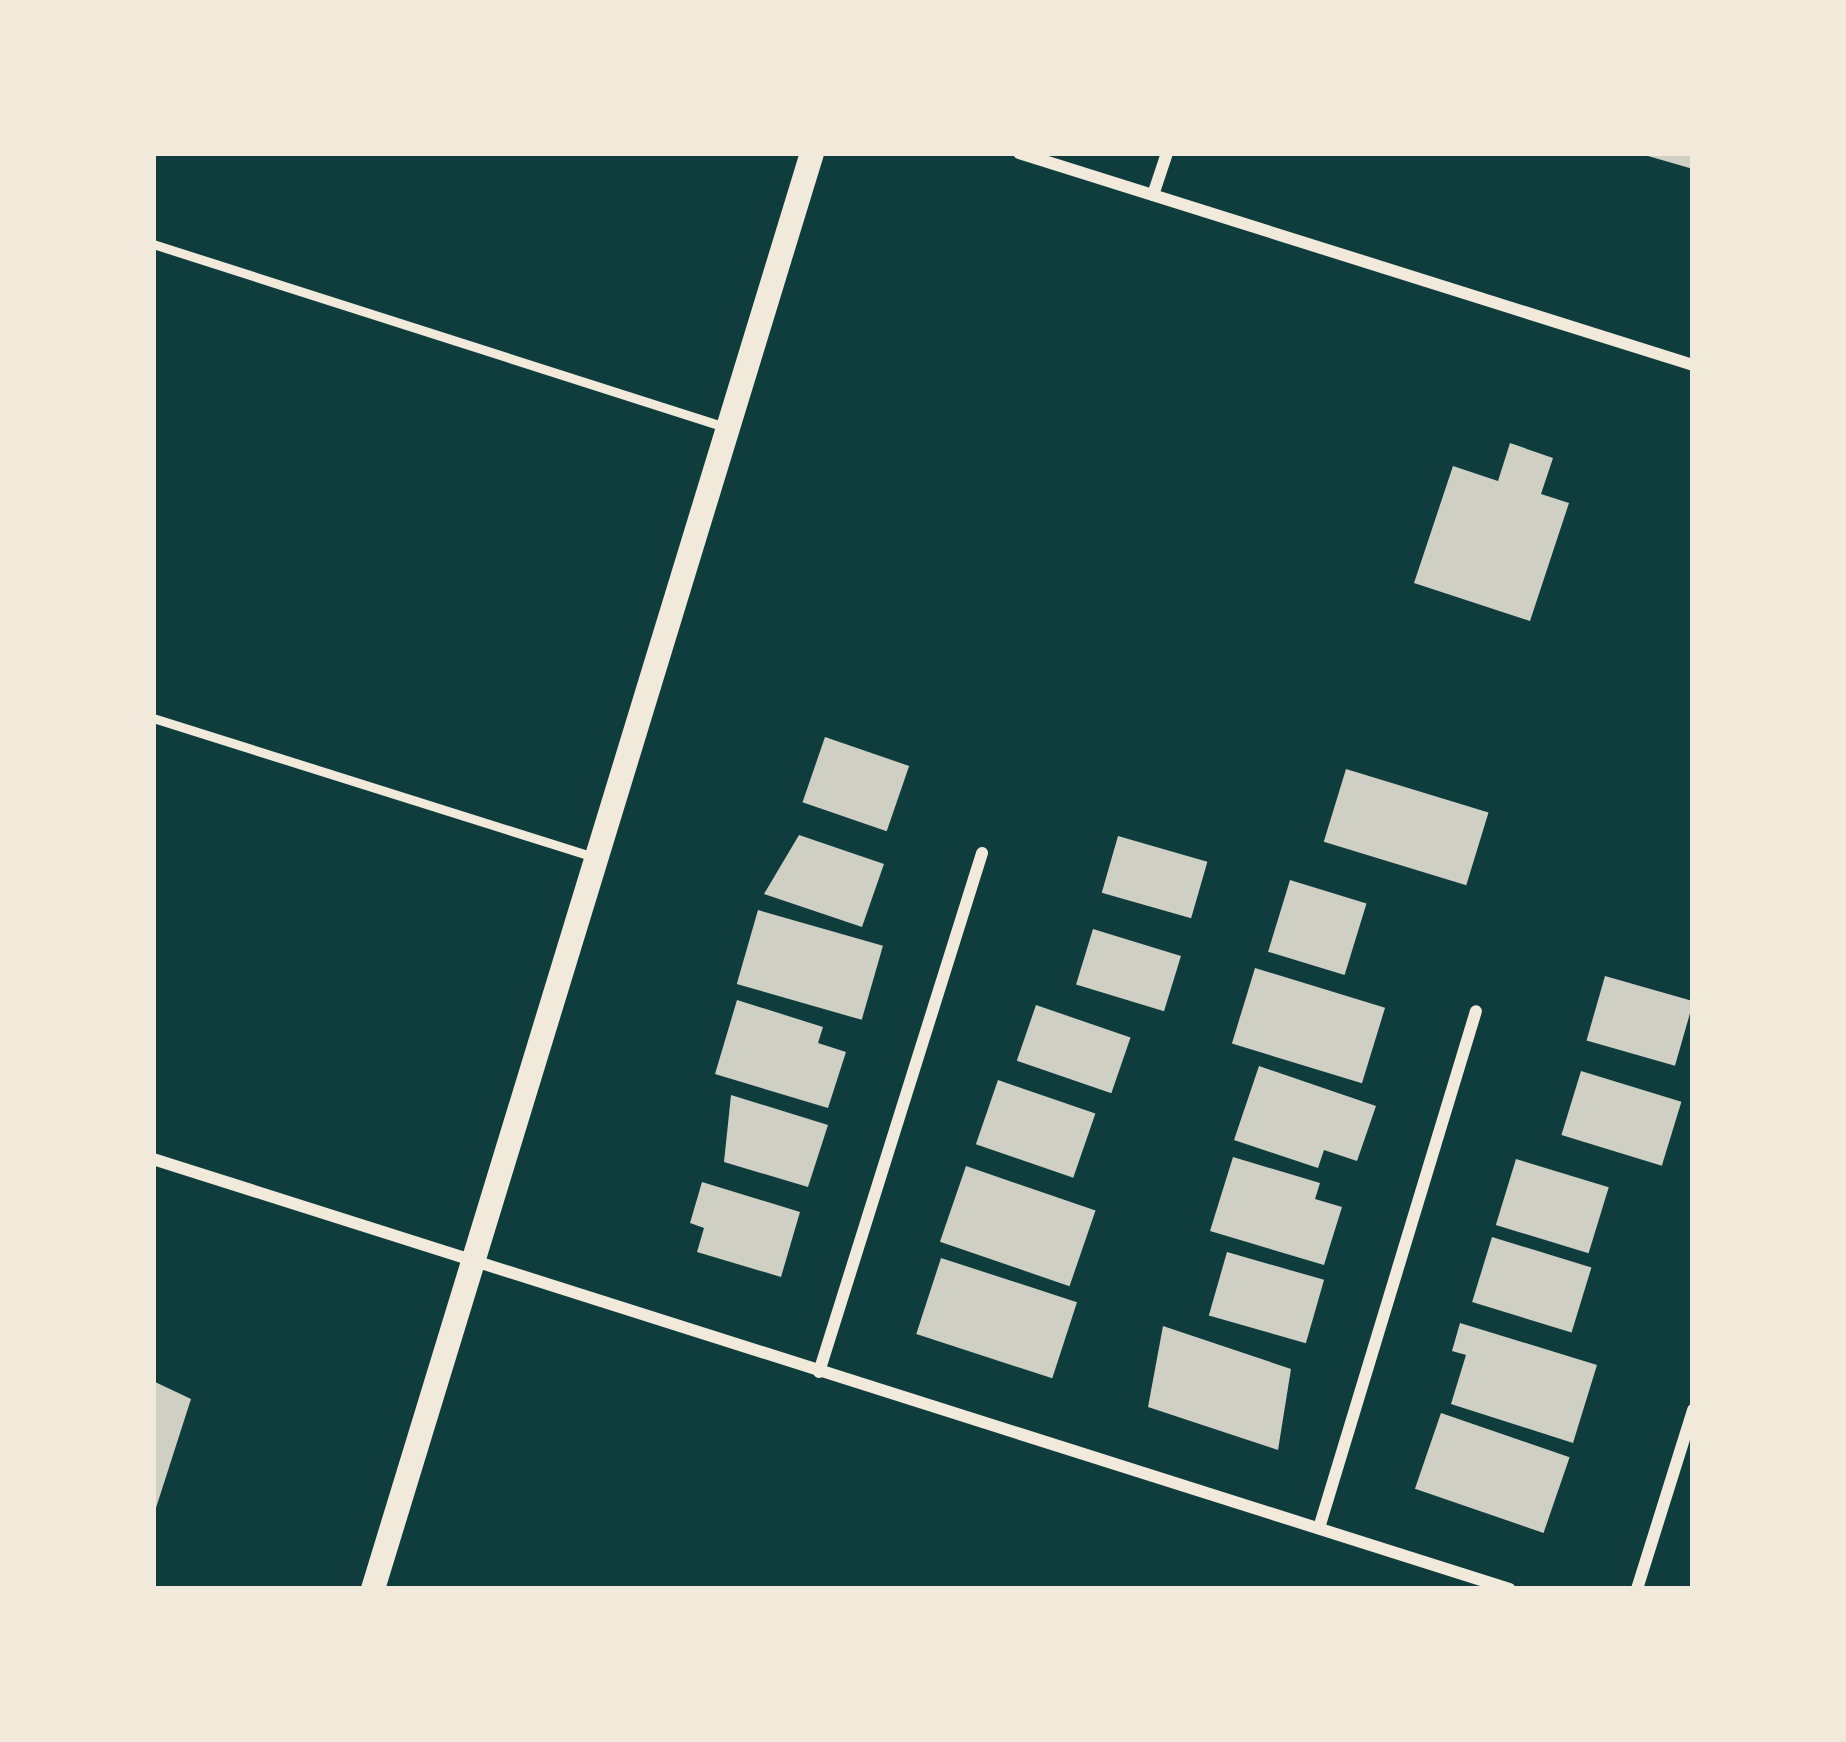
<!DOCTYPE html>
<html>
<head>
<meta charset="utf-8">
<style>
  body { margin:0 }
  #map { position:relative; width:1846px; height:1742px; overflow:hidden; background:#0f3d3e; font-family:Overpass,sans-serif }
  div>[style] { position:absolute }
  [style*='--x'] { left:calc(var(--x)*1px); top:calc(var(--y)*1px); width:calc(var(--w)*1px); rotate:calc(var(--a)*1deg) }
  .building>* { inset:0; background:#cfcfc3; transform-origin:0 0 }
  .service>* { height:9px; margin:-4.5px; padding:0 4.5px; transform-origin:4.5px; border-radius:4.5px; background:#f1e9da }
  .minor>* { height:12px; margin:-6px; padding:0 6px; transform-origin:6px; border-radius:6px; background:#f1e9da }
  .secondary>* { height:24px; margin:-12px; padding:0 12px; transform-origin:12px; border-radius:12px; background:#f1e9da }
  span { translate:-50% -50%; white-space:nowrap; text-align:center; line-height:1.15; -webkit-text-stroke:12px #f1e9da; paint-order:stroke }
  .frame { position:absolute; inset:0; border:156px solid #f1e9da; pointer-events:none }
</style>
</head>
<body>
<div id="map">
  <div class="building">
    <i style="clip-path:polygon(1693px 153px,1693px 169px,1641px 154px,1641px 153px)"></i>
    <i style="clip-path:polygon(1510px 443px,1553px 458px,1541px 494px,1569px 503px,1530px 621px,1414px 583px,1453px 466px,1498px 481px)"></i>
    <i style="left:825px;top:737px;width:89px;height:69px;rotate:19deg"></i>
    <i style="left:1346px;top:769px;width:149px;height:76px;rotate:17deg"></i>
    <i style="clip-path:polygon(799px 835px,884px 864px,862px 927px,764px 894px)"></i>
    <i style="left:1118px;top:836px;width:93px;height:59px;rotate:16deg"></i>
    <i style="left:1290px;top:880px;width:80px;height:75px;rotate:17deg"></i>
    <i style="left:758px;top:910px;width:130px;height:77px;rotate:16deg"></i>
    <i style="left:1093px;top:929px;width:92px;height:58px;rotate:17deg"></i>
    <i style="left:1255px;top:968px;width:136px;height:79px;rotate:17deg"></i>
    <i style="left:1605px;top:976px;width:92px;height:67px;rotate:16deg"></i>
    <i style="clip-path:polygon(737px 1000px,823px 1027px,818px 1043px,846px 1052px,828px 1108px,715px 1074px)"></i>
    <i style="left:1036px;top:1005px;width:100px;height:59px;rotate:19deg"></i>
    <i style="clip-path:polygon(1259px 1066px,1376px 1106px,1357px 1161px,1324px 1150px,1318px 1168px,1234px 1140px)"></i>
    <i style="left:1581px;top:1071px;width:105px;height:67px;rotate:17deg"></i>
    <i style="left:998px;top:1080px;width:103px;height:68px;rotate:19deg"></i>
    <i style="clip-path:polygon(731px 1095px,828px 1125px,808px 1187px,724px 1162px)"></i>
    <i style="clip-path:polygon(1233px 1157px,1320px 1183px,1315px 1199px,1342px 1207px,1324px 1265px,1210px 1231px)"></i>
    <i style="left:1516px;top:1159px;width:97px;height:69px;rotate:17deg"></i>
    <i style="left:966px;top:1166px;width:137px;height:80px;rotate:19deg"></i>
    <i style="clip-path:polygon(702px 1182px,800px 1212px,781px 1277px,697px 1252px,704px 1228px,690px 1223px)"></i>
    <i style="left:1492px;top:1237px;width:104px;height:68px;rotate:17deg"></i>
    <i style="left:1227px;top:1252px;width:101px;height:66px;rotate:16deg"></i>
    <i style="left:941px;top:1258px;width:143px;height:80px;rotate:18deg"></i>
    <i style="clip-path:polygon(1460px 1323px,1597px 1365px,1573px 1443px,1451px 1404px,1466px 1355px,1452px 1351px)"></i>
    <i style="clip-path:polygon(1163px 1326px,1291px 1369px,1278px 1450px,1148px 1407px)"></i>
    <i style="clip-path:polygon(153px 1381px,191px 1399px,154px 1514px,153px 1514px)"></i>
    <i style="left:1441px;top:1413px;width:136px;height:80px;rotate:19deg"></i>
  </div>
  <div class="service">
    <i style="--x:153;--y:244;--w:601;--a:17.74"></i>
    <i style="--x:153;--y:718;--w:465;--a:17.5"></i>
  </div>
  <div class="minor">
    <i style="--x:1019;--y:153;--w:707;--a:17.46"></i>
    <i style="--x:1153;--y:195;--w:44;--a:-71.6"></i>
    <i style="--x:153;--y:1159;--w:1423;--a:17.59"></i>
    <i style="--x:819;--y:1372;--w:544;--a:-72.56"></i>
    <i style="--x:1319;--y:1528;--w:540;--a:-73.11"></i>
    <i style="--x:1637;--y:1589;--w:188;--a:-72.6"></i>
  </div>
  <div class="secondary">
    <i style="--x:373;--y:1589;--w:1502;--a:-73"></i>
  </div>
  <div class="frame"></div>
</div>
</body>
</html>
